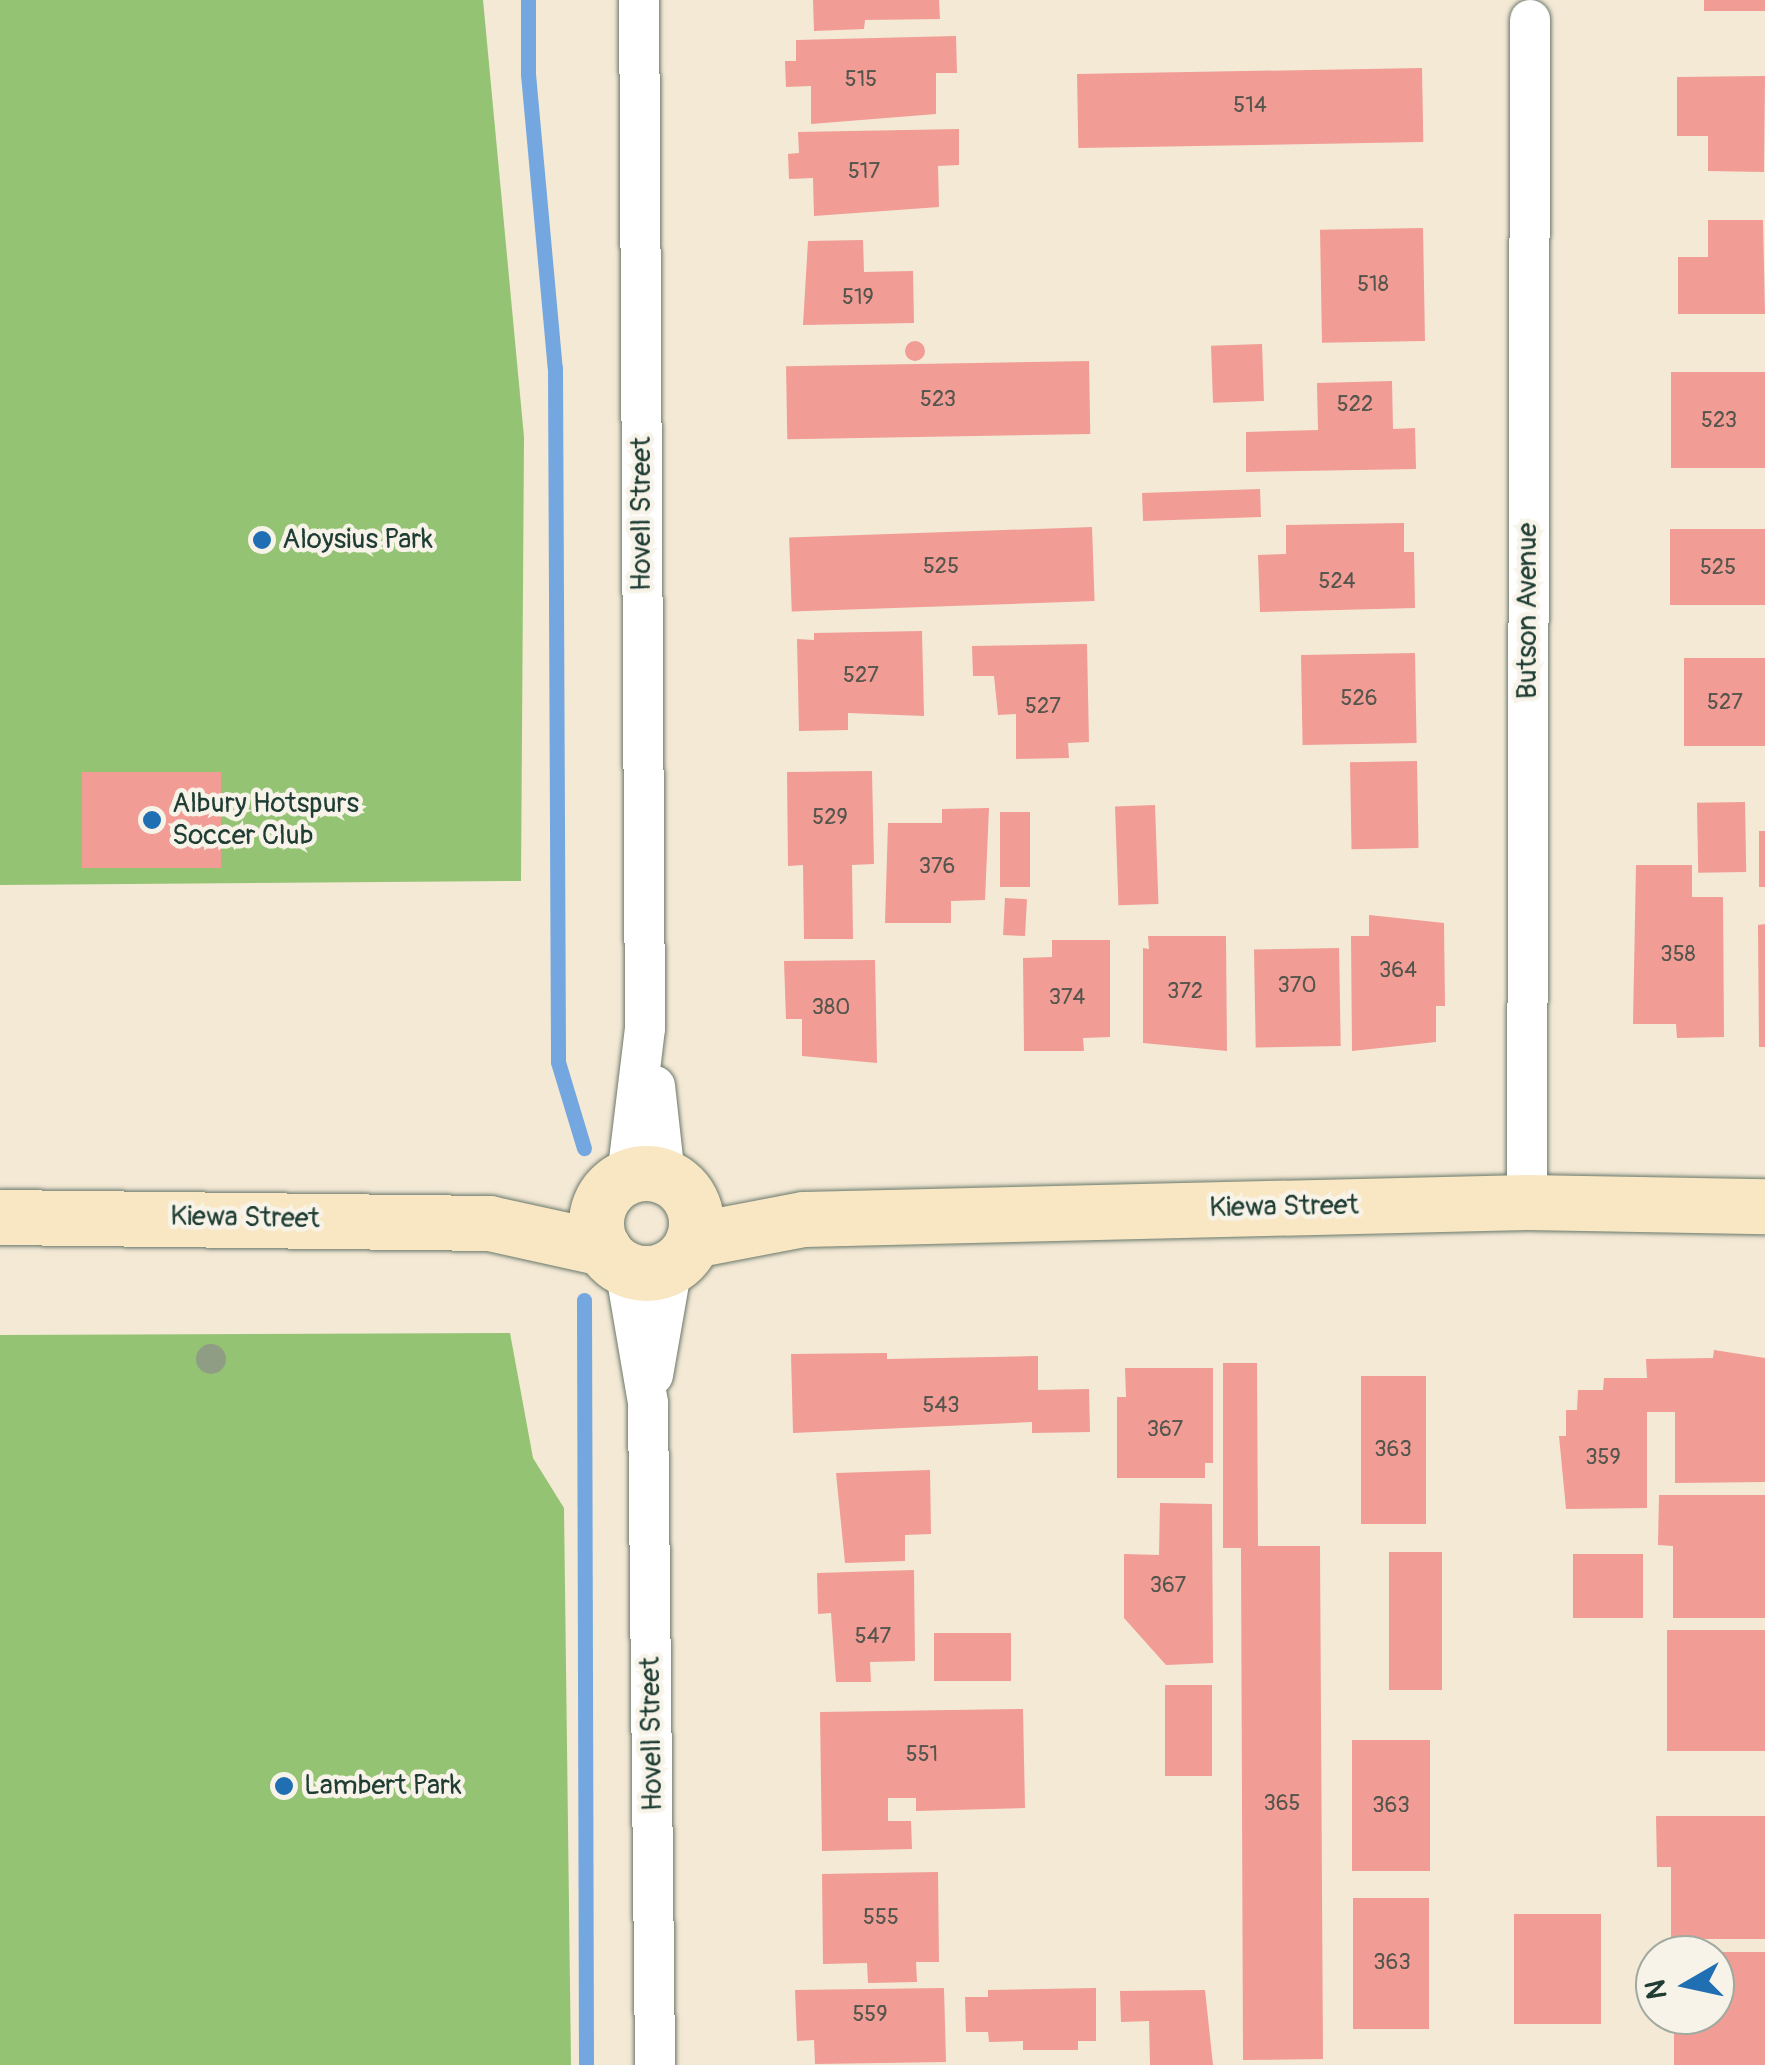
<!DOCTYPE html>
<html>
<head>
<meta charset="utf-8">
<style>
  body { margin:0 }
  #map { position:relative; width:1765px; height:2065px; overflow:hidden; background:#f4e9d5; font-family:Pangolin,sans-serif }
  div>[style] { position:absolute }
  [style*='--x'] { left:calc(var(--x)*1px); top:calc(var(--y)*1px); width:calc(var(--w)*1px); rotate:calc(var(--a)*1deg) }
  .green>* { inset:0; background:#94c373 }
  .stream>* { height:15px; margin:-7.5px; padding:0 7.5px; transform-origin:7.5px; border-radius:7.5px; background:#74a6df }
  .building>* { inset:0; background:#f19c95; transform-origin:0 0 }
  .round { border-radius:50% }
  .roads { filter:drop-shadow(0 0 2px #6a796c) drop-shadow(0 0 2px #6a796c) }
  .street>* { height:40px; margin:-20px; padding:0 20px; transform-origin:20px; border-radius:20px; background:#fff }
  .secondary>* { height:55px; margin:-27.5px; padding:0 27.5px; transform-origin:27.5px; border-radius:27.5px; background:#f9e7c3 }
  .secondary>.ring { margin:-27.5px; padding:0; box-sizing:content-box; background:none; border:55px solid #f9e7c3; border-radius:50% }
  .trees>* { width:30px; height:30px; margin:-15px; border-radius:50%; background:#8f9d85 }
  .dots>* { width:28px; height:28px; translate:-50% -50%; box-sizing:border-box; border:5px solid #f7f3e8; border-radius:50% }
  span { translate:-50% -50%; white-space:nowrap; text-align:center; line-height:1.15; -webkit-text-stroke:9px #f7f3e8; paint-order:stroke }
  .number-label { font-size:22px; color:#54554c }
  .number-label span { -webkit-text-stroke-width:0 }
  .street-label { font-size:28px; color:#1f3d34 }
  .poi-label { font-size:28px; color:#1f3d34 }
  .left { translate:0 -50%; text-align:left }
  .north { position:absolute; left:1635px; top:1935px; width:100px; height:100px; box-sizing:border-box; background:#f7f3e8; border:2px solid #a1aaa0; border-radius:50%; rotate:261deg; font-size:28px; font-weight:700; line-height:40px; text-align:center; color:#1f3d34 }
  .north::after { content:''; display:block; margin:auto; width:35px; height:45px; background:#1f6fb2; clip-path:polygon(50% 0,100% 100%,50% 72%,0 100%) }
</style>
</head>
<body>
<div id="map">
  <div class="green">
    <i style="clip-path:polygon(0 0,483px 0,524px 437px,521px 881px,0 885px)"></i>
    <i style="clip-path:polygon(510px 1333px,533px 1458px,564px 1508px,571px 2065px,0 2065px,0 1335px)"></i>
  </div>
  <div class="stream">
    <i style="--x:528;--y:0;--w:74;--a:90"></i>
    <i style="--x:528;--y:74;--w:295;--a:84.8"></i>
    <i style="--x:555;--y:368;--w:694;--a:89.75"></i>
    <i style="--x:558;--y:1062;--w:90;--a:73.2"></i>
    <i style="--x:584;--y:1300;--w:765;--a:89.85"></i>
  </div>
  <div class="building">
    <i style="clip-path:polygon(813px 0,939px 0,940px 19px,865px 20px,864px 29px,814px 31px)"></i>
    <i style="left:1704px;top:0;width:61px;height:11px"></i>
    <i style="clip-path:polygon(956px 36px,957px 73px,936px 73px,936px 114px,811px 124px,811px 86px,786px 87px,785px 61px,796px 61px,796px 40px)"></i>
    <i style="left:1422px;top:68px;width:74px;height:345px;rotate:89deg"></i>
    <i style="clip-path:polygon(1765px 76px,1764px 172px,1708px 171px,1708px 136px,1677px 136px,1677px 77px)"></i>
    <i style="clip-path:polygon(959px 129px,959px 165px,938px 166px,939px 207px,814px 216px,813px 178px,789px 179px,788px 154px,799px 153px,798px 132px)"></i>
    <i style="clip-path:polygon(1708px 220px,1763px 220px,1765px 314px,1678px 314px,1678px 257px,1708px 257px)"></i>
    <i style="left:1423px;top:228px;width:113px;height:103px;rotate:89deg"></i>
    <i style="clip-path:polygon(863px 240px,864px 272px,913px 271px,914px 323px,803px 325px,808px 241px)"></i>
    <i class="round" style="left:905px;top:341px;width:20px;height:20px"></i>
    <i style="left:1262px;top:344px;width:57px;height:51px;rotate:88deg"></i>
    <i style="left:1089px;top:361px;width:73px;height:303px;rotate:89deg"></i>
    <i style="left:1765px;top:372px;width:96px;height:94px;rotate:90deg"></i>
    <i style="clip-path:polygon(1392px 381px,1393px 429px,1415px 428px,1416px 469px,1246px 472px,1246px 432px,1318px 430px,1317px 383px)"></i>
    <i style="left:1260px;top:489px;width:28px;height:118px;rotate:88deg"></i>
    <i style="clip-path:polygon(1404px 523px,1404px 552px,1414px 552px,1415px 608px,1260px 612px,1258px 555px,1286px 554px,1286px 525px)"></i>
    <i style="left:1092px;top:527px;width:74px;height:303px;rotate:88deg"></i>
    <i style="left:1765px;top:529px;width:76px;height:95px;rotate:90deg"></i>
    <i style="clip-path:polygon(922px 631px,924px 716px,848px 713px,848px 730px,799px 731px,797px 639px,814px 640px,814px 633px)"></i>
    <i style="clip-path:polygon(1087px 644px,1089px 742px,1068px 743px,1069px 758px,1016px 759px,1016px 714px,998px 715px,994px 676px,973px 676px,972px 646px)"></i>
    <i style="left:1415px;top:653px;width:90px;height:114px;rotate:89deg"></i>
    <i style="left:1765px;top:658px;width:88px;height:81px;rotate:90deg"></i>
    <i style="left:1417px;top:761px;width:87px;height:67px;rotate:89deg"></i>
    <i style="clip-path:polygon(872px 771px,874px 864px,852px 865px,853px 939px,804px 939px,803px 865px,788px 866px,787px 772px)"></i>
    <i style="left:221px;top:772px;width:96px;height:139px;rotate:90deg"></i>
    <i style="left:1745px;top:802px;width:70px;height:48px;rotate:89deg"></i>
    <i style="left:1155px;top:805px;width:99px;height:40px;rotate:88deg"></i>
    <i style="clip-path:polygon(989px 808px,985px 900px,951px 901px,951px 923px,885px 923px,888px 823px,942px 823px,942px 809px)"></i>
    <i style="left:1000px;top:812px;width:30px;height:75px"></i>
    <i style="left:1759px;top:831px;width:6px;height:56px"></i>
    <i style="clip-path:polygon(1636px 865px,1692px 865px,1692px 897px,1723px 897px,1724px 1037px,1677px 1038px,1676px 1024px,1633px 1024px)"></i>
    <i style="left:1005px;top:898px;width:22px;height:37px;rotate:3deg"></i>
    <i style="clip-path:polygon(1369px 915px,1444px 923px,1445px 1006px,1436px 1006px,1436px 1042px,1352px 1051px,1351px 936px,1369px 936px)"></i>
    <i style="clip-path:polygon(1765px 924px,1765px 1047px,1759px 1047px,1758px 925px)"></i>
    <i style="clip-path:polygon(1148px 936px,1226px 936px,1227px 1051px,1143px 1043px,1143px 948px,1149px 949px)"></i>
    <i style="clip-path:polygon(1052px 940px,1110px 940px,1110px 1037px,1083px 1038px,1084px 1051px,1024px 1051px,1023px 958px,1052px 957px)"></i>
    <i style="left:1339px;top:948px;width:98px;height:85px;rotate:89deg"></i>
    <i style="clip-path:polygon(875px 960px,877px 1063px,802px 1056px,802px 1019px,786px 1019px,784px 961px)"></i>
    <i style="clip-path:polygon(1714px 1350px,1765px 1358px,1765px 1482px,1675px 1483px,1675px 1412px,1647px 1412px,1647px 1508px,1566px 1509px,1559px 1436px,1566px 1436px,1566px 1410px,1577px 1410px,1578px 1390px,1603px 1390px,1604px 1378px,1647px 1378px,1646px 1359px,1713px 1358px)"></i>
    <i style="clip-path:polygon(887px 1353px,887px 1359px,1038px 1356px,1038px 1390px,1089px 1389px,1090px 1432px,1032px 1433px,1032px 1422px,793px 1433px,791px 1354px)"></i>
    <i style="clip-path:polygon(1223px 1363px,1257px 1363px,1258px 1546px,1320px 1546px,1323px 2059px,1243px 2060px,1241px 1548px,1223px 1548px)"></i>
    <i style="clip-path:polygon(1125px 1368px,1213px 1368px,1213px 1463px,1205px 1463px,1205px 1478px,1117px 1478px,1117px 1397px,1126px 1397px)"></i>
    <i style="left:1426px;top:1376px;width:148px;height:65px;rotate:90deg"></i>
    <i style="clip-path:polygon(930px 1470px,931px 1534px,905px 1535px,905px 1561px,845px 1563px,836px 1473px)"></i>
    <i style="clip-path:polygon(1659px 1495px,1765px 1495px,1765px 1618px,1673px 1618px,1673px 1546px,1658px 1545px)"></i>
    <i style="clip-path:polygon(1160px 1503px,1212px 1504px,1213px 1663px,1166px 1665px,1124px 1618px,1124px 1554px,1159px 1555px)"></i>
    <i style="left:1389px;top:1552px;width:53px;height:138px"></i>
    <i style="left:1573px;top:1554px;width:70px;height:64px"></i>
    <i style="clip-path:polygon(914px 1570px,915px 1661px,870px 1662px,871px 1682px,836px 1682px,831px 1613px,818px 1614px,817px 1573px)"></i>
    <i style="left:1765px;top:1630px;width:121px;height:98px;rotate:90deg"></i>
    <i style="left:1011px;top:1633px;width:48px;height:77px;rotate:90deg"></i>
    <i style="left:1165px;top:1685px;width:47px;height:91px"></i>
    <i style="clip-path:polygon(1023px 1709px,1025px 1808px,916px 1811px,916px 1798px,888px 1798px,888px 1821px,911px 1821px,912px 1849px,822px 1851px,820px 1712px)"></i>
    <i style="left:1352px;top:1740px;width:78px;height:131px"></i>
    <i style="clip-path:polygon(1656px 1816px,1765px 1816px,1765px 1939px,1671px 1939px,1671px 1867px,1657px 1867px)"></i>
    <i style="clip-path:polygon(938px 1872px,939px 1962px,916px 1962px,917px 1982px,868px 1983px,867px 1963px,823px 1964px,822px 1874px)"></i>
    <i style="left:1353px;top:1898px;width:76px;height:131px"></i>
    <i style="left:1514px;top:1914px;width:87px;height:110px"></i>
    <i style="clip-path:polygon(1715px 1952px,1765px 1952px,1765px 2065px,1674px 2065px,1674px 2015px,1715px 2015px)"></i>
    <i style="clip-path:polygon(944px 1988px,946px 2062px,815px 2064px,814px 2040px,797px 2041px,795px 1990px)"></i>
    <i style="clip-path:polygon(1096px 1988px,1096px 2041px,1078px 2041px,1078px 2050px,1023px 2050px,1023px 2041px,989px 2042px,988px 2032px,966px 2032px,965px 1997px,988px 1997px,988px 1990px)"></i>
    <i style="clip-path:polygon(1205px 1990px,1213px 2065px,1150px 2065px,1149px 2021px,1121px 2022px,1120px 1991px)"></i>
  </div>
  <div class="roads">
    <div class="street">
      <i style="--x:655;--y:1086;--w:91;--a:83.7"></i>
      <i style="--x:627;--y:1177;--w:150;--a:-83.1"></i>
      <i style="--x:645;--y:1028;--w:1028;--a:-90.33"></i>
      <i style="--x:1527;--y:1202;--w:1182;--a:-89.85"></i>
      <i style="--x:625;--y:1268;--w:137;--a:80.3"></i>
      <i style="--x:648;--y:1403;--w:662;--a:89.39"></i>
      <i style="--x:653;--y:1375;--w:111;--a:-80.1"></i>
    </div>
    <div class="secondary">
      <i class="ring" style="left:596px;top:1173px;width:45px;height:45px"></i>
      <i style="--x:0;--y:1217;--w:489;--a:0.7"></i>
      <i style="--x:489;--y:1223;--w:117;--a:12.4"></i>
      <i style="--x:693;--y:1240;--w:112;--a:-10.8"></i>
      <i style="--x:803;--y:1219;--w:724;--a:-1.35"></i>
      <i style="--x:1527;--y:1202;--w:238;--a:1"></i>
    </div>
  </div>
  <div class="trees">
    <i style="left:211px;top:1359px"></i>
  </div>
  <div class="dots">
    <i style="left:262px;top:540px;background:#1f6fb2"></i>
    <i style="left:152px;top:820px;background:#1f6fb2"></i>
    <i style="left:284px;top:1786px;background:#1f6fb2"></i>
  </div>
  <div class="number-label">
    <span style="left:861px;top:80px">515</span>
    <span style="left:1250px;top:106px">514</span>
    <span style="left:864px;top:172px">517</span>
    <span style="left:1373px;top:285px">518</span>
    <span style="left:858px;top:298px">519</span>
    <span style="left:938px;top:400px">523</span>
    <span style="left:1355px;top:405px">522</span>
    <span style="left:1719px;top:421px">523</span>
    <span style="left:941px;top:567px">525</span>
    <span style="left:1718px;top:568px">525</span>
    <span style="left:1337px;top:582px">524</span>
    <span style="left:861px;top:676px">527</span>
    <span style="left:1359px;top:699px">526</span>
    <span style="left:1725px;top:703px">527</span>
    <span style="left:1043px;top:707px">527</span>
    <span style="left:830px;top:818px">529</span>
    <span style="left:937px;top:867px">376</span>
    <span style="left:1678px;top:955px">358</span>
    <span style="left:1398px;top:971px">364</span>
    <span style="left:1297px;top:986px">370</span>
    <span style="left:1185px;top:992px">372</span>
    <span style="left:1067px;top:998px">374</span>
    <span style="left:831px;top:1008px">380</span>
    <span style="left:941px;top:1406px">543</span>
    <span style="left:1165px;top:1430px">367</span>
    <span style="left:1393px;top:1450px">363</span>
    <span style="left:1603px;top:1458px">359</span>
    <span style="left:1168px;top:1586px">367</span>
    <span style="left:873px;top:1637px">547</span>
    <span style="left:922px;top:1755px">551</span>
    <span style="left:1282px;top:1804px">365</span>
    <span style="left:1391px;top:1806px">363</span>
    <span style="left:881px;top:1918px">555</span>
    <span style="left:1392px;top:1963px">363</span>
    <span style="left:870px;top:2015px">559</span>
  </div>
  <div class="street-label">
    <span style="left:642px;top:514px;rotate:-90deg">Hovell Street</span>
    <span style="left:1528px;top:611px;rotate:-90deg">Butson Avenue</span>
    <span style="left:1284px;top:1207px;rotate:-1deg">Kiewa Street</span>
    <span style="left:245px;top:1218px;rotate:1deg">Kiewa Street</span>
    <span style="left:652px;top:1734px;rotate:-91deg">Hovell Street</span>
  </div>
  <div class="poi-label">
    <span class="left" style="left:282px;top:540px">Aloysius Park</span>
    <span class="left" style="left:172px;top:820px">Albury Hotspurs<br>Soccer Club</span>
    <span class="left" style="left:304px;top:1786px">Lambert Park</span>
  </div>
  <div class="north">N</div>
</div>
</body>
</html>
